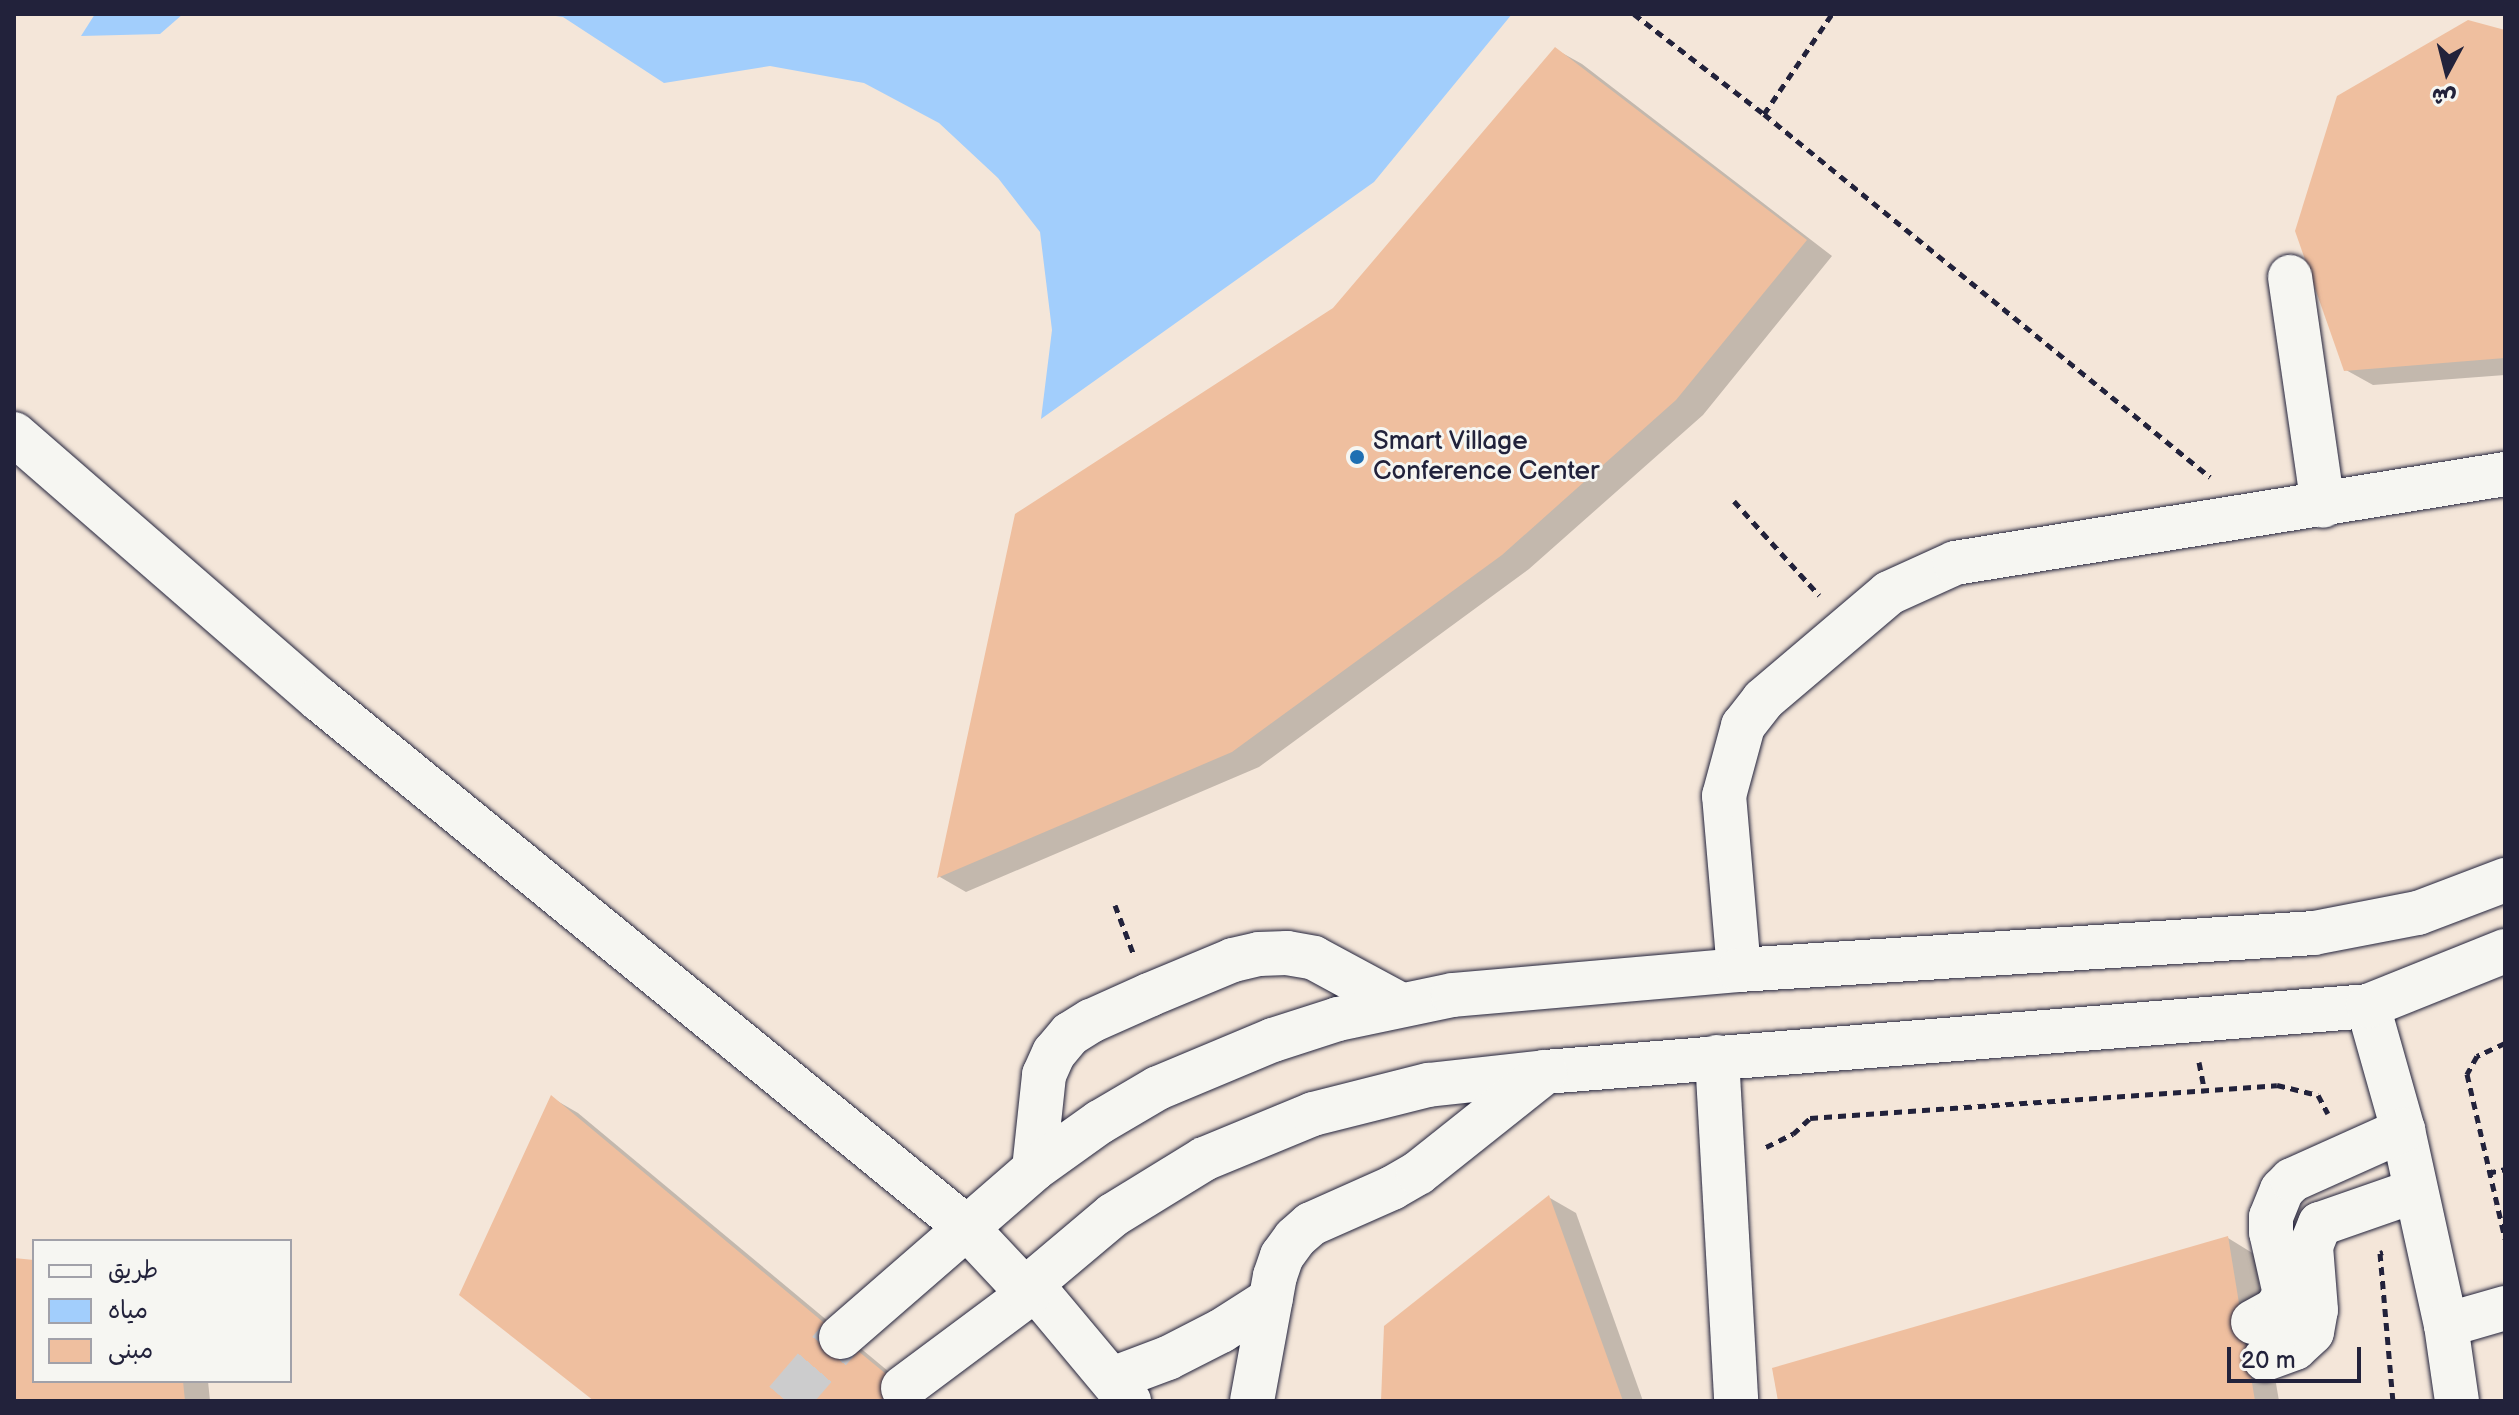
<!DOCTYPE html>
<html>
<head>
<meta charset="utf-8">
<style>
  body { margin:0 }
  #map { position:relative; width:2519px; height:1415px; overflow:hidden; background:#f6f6f2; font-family:"Balsamiq Sans","Playpen Sans Arabic",sans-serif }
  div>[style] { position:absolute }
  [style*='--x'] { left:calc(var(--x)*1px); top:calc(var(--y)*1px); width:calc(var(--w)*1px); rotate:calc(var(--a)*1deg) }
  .built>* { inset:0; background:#f4e6d9 }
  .water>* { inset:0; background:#a2cefc }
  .shadow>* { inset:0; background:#0003 }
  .building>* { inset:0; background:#efbf9f }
  .minor-tunnel>* { height:44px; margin-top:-22px; transform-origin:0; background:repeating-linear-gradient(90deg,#cccccd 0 44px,transparent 0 66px) }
  .path>* { height:5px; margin-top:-2.5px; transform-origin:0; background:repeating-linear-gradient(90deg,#22223b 0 8px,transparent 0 14px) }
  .roads { filter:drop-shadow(0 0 2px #22223b) drop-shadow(0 0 2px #22223b) }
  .minor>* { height:44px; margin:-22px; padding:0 22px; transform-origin:22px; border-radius:22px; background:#f6f6f2 }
  .dots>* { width:22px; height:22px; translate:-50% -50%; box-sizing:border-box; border:4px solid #f6f6f2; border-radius:50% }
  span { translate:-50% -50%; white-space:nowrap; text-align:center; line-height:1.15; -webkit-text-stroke:6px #f6f6f2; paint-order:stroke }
  .poi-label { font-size:26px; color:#22223b }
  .left { translate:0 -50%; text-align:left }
  .frame { position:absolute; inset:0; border:16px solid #22223b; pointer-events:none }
  .legend { position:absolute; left:32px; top:1239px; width:260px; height:144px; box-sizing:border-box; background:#f6f6f2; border:2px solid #a1a1a9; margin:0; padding:10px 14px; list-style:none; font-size:24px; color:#22223b }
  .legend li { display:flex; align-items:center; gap:16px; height:40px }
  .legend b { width:40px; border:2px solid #a1a1a9 }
  .north { position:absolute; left:2407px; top:32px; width:80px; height:80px; -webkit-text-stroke:6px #f6f6f2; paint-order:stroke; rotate:187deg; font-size:22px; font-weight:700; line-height:32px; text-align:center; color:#22223b }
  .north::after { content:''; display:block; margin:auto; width:28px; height:36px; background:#22223b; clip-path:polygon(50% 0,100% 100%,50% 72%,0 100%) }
  .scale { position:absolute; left:2227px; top:1347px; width:134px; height:36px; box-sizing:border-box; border:4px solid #22223b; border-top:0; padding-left:10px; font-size:24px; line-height:28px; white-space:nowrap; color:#22223b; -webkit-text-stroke:6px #f6f6f2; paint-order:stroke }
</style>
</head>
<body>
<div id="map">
  <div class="built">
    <i style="clip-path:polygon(evenodd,14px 14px,2505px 14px,2505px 1401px,14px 1401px,14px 14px,34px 1241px,290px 1241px,290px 1381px,34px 1381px,34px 1241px)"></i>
  </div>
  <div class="water">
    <i style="clip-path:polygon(95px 14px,183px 14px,160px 34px,81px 36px)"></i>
    <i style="clip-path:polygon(542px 14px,1512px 14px,1374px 182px,1041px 419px,1052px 330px,1040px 232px,998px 178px,939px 123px,864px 83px,770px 66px,664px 83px,563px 17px)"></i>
  </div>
  <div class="shadow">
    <i style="clip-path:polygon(2505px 33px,2505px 375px,2373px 385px,2346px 370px)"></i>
    <i style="clip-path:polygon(1555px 49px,1582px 64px,1832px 256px,1703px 415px,1529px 569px,1259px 767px,966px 892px,940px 877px,1016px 515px,1334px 310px)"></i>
    <i style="clip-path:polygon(552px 1098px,578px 1113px,924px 1401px,596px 1401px)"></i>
    <i style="clip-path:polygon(1550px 1198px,1576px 1213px,1643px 1401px,1383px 1401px)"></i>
    <i style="clip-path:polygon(2228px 1238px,2254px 1254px,2279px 1401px,1780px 1401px)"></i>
    <i style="clip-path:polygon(14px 1260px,34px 1262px,34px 1381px,208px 1381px,210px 1401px,14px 1401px)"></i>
  </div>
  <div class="building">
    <i style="clip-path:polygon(2468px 20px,2505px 30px,2505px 358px,2344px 371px,2295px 231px,2337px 96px)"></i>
    <i style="clip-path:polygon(1555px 47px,1807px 240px,1676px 400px,1502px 555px,1232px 752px,937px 878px,1015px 514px,1333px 308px)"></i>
    <i style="clip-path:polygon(551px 1095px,841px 1337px,919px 1401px,594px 1401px,459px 1295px)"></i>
    <i style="clip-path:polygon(1549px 1195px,1623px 1401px,1381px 1401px,1384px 1326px)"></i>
    <i style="clip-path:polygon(2228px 1236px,2255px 1401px,1778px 1401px,1772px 1368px)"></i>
    <i style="clip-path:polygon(14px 1258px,34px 1260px,34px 1381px,183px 1381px,185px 1401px,14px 1401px)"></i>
  </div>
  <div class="minor-tunnel">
    <i style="--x:786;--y:1401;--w:84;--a:-49.3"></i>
  </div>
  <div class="path">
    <i style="--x:1634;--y:14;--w:164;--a:37.6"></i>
    <i style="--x:1764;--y:114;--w:575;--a:39.14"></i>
    <i style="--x:1764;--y:114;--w:121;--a:-55.8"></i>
    <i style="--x:1734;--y:501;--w:127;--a:47.9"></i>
    <i style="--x:1115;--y:905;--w:51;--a:69.4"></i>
    <i style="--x:2505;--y:1043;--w:31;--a:155"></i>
    <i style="--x:2477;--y:1056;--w:21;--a:119"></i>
    <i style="--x:2467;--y:1074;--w:169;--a:77"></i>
    <i style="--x:2199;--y:1062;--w:31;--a:79"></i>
    <i style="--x:1766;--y:1147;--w:30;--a:-26"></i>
    <i style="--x:1793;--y:1134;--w:23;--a:-43"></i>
    <i style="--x:1810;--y:1118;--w:468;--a:-4"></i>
    <i style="--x:2277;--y:1085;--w:42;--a:13.7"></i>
    <i style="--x:2318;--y:1095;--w:21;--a:62"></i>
    <i style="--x:2488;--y:1173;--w:17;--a:-13"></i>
    <i style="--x:2383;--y:1252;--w:3;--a:162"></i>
    <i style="--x:2380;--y:1253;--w:149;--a:85"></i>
  </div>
  <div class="roads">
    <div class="minor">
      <i style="--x:2290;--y:277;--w:231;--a:81.8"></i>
      <i style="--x:14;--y:434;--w:404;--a:41"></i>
      <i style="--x:319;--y:699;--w:835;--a:39.22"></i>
      <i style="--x:966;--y:1227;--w:92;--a:46.8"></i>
      <i style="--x:1739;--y:970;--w:175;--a:-94.9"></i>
      <i style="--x:1724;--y:796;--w:73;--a:-74.8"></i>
      <i style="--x:1743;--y:726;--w:33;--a:-52"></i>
      <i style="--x:1763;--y:700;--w:165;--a:-40.3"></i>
      <i style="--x:1889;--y:593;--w:72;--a:-24.4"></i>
      <i style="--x:1955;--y:563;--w:557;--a:-9.19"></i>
      <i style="--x:2368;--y:1006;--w:129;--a:74.2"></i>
      <i style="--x:2403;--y:1130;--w:200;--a:77.6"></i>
      <i style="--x:2446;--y:1325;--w:77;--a:81.8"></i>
      <i style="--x:1717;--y:1057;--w:345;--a:86.8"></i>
      <i style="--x:1034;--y:1169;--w:95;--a:-83.9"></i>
      <i style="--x:1044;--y:1075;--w:24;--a:-66"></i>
      <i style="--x:1054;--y:1053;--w:25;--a:-50"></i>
      <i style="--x:1070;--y:1034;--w:25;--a:-32"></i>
      <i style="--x:1091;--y:1021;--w:64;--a:-24.1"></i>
      <i style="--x:1149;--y:995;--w:91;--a:-22.6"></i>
      <i style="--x:1233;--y:960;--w:27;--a:-13"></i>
      <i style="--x:1259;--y:954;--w:28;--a:-2"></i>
      <i style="--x:1287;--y:953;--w:27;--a:10"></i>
      <i style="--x:1314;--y:958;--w:97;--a:28.4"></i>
      <i style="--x:1031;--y:1284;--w:153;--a:50.1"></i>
      <i style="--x:2253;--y:1322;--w:26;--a:-29"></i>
      <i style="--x:2276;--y:1309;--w:17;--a:-59"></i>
      <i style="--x:2285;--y:1294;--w:64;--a:-102.7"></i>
      <i style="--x:2271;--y:1232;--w:15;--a:-90"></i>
      <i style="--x:2271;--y:1217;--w:29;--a:-68"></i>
      <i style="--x:2282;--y:1190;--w:14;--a:-45"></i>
      <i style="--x:2292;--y:1180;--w:122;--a:-24.2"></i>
      <i style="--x:2446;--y:1325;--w:61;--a:-16.1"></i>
      <i style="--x:841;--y:1337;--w:256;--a:-41"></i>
      <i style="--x:1034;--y:1169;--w:81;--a:-35.5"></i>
      <i style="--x:1100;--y:1122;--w:67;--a:-30.4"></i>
      <i style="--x:1158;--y:1088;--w:125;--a:-22.7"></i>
      <i style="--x:1273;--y:1040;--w:68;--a:-17.9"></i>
      <i style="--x:1338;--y:1019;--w:117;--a:-11.8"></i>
      <i style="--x:1453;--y:995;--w:287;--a:-5"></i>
      <i style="--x:1739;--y:970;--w:576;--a:-3.68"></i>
      <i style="--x:2314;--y:933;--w:106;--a:-10.9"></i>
      <i style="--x:2418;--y:913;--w:93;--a:-20.8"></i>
      <i style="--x:2265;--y:1359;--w:32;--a:-20"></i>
      <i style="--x:2295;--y:1348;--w:23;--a:-43"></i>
      <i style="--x:2312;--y:1332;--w:22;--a:-80"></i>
      <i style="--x:2316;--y:1310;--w:64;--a:-94.5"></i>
      <i style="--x:2311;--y:1246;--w:24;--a:-68"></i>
      <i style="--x:2320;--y:1224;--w:101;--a:-19.2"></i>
      <i style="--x:1112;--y:1379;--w:60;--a:-20.6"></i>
      <i style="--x:1168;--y:1358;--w:59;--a:-27"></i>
      <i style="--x:1221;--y:1331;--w:59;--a:-32.6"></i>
      <i style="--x:903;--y:1388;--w:157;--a:-36.7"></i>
      <i style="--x:1029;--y:1294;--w:10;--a:-79"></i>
      <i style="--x:1031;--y:1284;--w:107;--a:-40.1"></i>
      <i style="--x:1113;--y:1215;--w:107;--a:-31.6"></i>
      <i style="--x:1204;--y:1159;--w:118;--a:-22.4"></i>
      <i style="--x:1313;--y:1114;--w:119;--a:-14.2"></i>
      <i style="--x:1428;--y:1085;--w:118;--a:-6.3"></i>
      <i style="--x:1545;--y:1072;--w:826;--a:-4.58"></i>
      <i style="--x:2368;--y:1006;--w:148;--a:-21.9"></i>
      <i style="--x:1252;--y:1401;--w:127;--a:-79.6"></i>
      <i style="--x:1275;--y:1276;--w:21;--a:-71"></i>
      <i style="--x:1282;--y:1256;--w:22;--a:-54"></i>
      <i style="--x:1295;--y:1238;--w:21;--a:-41"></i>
      <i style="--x:1311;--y:1224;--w:89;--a:-24"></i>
      <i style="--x:1392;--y:1188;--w:30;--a:-30"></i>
      <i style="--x:1418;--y:1173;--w:162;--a:-38.5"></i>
    </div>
  </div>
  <div class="dots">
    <i style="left:1357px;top:457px;background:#1f6fb2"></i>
  </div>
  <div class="poi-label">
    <span class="left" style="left:1373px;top:457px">Smart Village<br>Conference Center</span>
  </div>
  <div class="frame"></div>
  <ul class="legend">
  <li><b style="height:10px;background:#f6f6f2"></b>طريق</li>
  <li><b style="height:22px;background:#a2cefc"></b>مياه</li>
  <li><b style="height:22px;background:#efbf9f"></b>مبنى</li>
  </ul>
  <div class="north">ش</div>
  <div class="scale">20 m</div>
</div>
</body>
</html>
